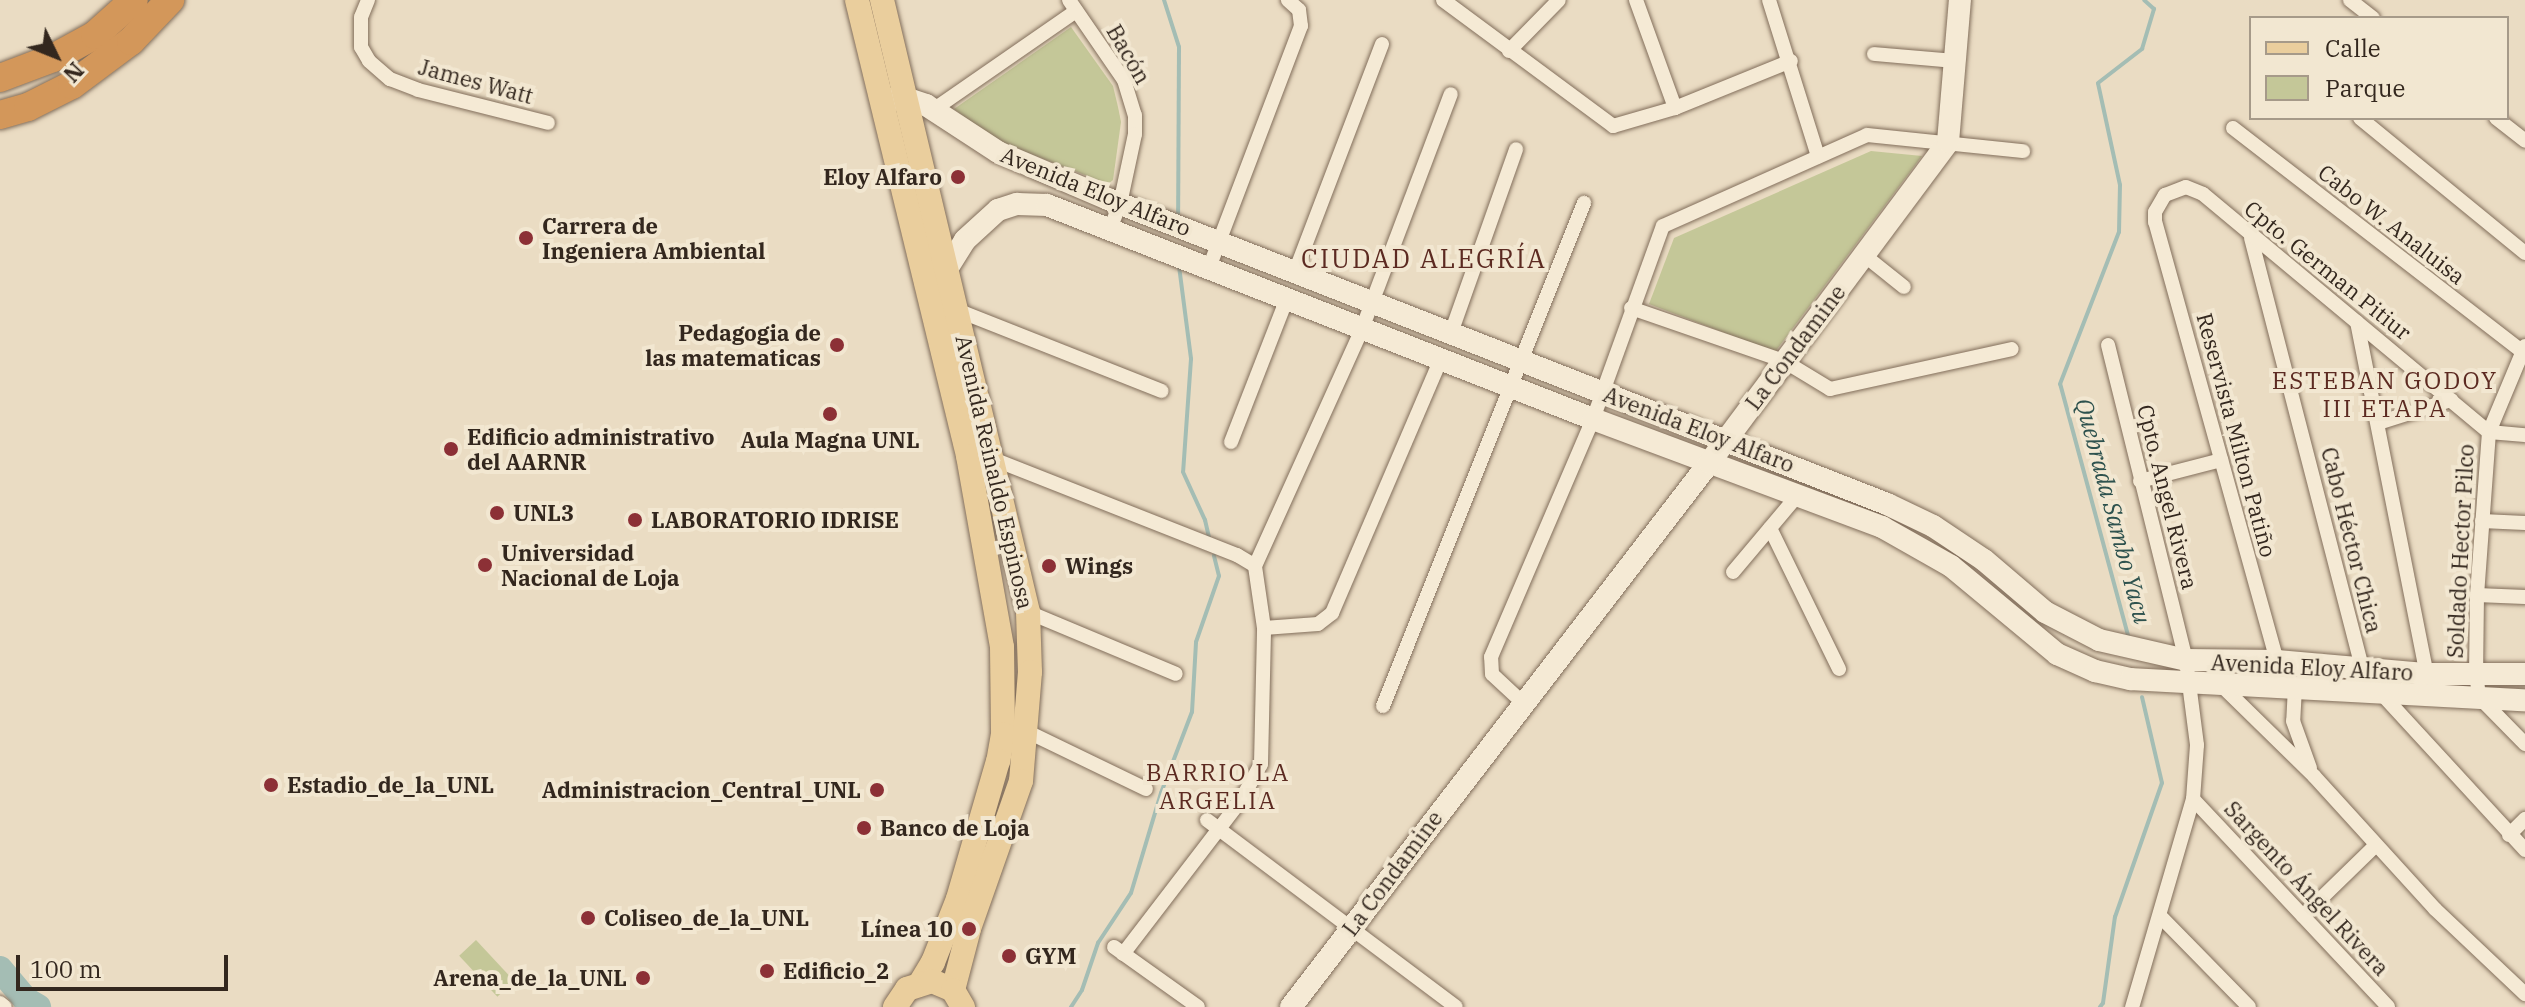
<!DOCTYPE html>
<html>
<head>
<meta charset="utf-8">
<style>
  body { margin:0 }
  #map { position:relative; width:2525px; height:1007px; overflow:hidden; background:#eadcc3; font-family:"IBM Plex Serif",serif }
  div>[style] { position:absolute }
  [style*='--x'] { left:calc(var(--x)*1px); top:calc(var(--y)*1px); width:calc(var(--w)*1px); rotate:calc(var(--a)*1deg) }
  .green>* { inset:0; background:#c4c798; transform-origin:0 0 }
  .stream>* { height:4px; margin:-2px; padding:0 2px; transform-origin:2px; border-radius:2px; background:#a4bdb4 }
  .river>* { height:26px; margin:-13px; padding:0 13px; transform-origin:13px; border-radius:13px; background:#a4bdb4 }
  .roads { filter:drop-shadow(0 0 2px #826e5b) drop-shadow(0 0 2px #826e5b) }
  .street>* { height:14px; margin:-7px; padding:0 7px; transform-origin:7px; border-radius:7px; background:#f5ead5 }
  .secondary>* { height:22px; margin:-11px; padding:0 11px; transform-origin:11px; border-radius:11px; background:#f5ead5 }
  .primary>* { height:24px; margin:-12px; padding:0 12px; transform-origin:12px; border-radius:12px; background:#eace9d }
  .highway>* { height:28px; margin:-14px; padding:0 14px; transform-origin:14px; border-radius:14px; background:#d3975a }
  .dots>* { width:22px; height:22px; translate:-50% -50%; box-sizing:border-box; border:4px solid #f2e7d1; border-radius:50% }
  span { translate:-50% -50%; white-space:nowrap; text-align:center; line-height:1.15; -webkit-text-stroke:8px #f2e7d1; paint-order:stroke }
  .street-label { font-size:22px; color:#33271e }
  .poi-label { font-size:22px; color:#33271e; font-weight:700 }
  .right { translate:-100% -50%; text-align:right }
  .left { translate:0 -50%; text-align:left }
  .neighbourhood-label { font-size:24px; color:#5c2a21; letter-spacing:2px }
  .water-label { font-size:24px; color:#2e524e; font-style:italic }
  .quarter-label { font-size:26px; color:#5c2a21; letter-spacing:2px }
  .legend { position:absolute; left:2249px; top:16px; width:260px; height:104px; box-sizing:border-box; background:#f2e7d1; border:2px solid #a69a89; margin:0; padding:10px 14px; list-style:none; font-size:24px; color:#33271e }
  .legend li { display:flex; align-items:center; gap:16px; height:40px }
  .legend b { width:40px; border:2px solid #a69a89 }
  .north { position:absolute; left:16px; top:16px; width:80px; height:80px; -webkit-text-stroke:6px #f2e7d1; paint-order:stroke; rotate:133deg; font-size:22px; font-weight:700; line-height:32px; text-align:center; color:#33271e }
  .north::after { content:''; display:block; margin:auto; width:28px; height:36px; background:#33271e; clip-path:polygon(50% 0,100% 100%,50% 72%,0 100%) }
  .scale { position:absolute; left:16px; top:955px; width:212px; height:36px; box-sizing:border-box; border:4px solid #33271e; border-top:0; padding-left:10px; font-size:24px; line-height:28px; white-space:nowrap; color:#33271e; -webkit-text-stroke:6px #f2e7d1; paint-order:stroke }
</style>
</head>
<body>
<div id="map">
  <div class="green">
    <i style="clip-path:polygon(1071px 27px,1113px 86px,1118px 107px,1121px 122px,1113px 180px,1108px 184px,995px 140px,954px 109px)"></i>
    <i style="clip-path:polygon(1871px 151px,1922px 156px,1775px 352px,1649px 304px,1674px 238px)"></i>
    <i style="left:476px;top:940px;width:56px;height:23px;rotate:47deg"></i>
  </div>
  <div class="stream">
    <i style="--x:1164;--y:0;--w:49;--a:72.3"></i>
    <i style="--x:1179;--y:47;--w:166;--a:90.3"></i>
    <i style="--x:1179;--y:266;--w:94;--a:82.6"></i>
    <i style="--x:1191;--y:359;--w:113;--a:94"></i>
    <i style="--x:1183;--y:472;--w:53;--a:65.4"></i>
    <i style="--x:1205;--y:520;--w:18;--a:77"></i>
    <i style="--x:2129;--y:639;--w:264;--a:-105.1"></i>
    <i style="--x:2060;--y:384;--w:163;--a:-68.8"></i>
    <i style="--x:2119;--y:232;--w:47;--a:-88.8"></i>
    <i style="--x:2120;--y:185;--w:104;--a:-102.2"></i>
    <i style="--x:2098;--y:83;--w:56;--a:-37.7"></i>
    <i style="--x:2142;--y:49;--w:42;--a:-73.3"></i>
    <i style="--x:2154;--y:9;--w:13;--a:-138"></i>
    <i style="--x:1071;--y:1007;--w:20;--a:-57"></i>
    <i style="--x:1082;--y:990;--w:50;--a:-71.2"></i>
    <i style="--x:1098;--y:943;--w:60;--a:-56.6"></i>
    <i style="--x:1131;--y:893;--w:104;--a:-73.3"></i>
    <i style="--x:1161;--y:793;--w:87;--a:-69.1"></i>
    <i style="--x:1192;--y:712;--w:70;--a:-86.7"></i>
    <i style="--x:1196;--y:642;--w:70;--a:-70.8"></i>
    <i style="--x:1219;--y:576;--w:21;--a:-104"></i>
    <i style="--x:2100;--y:1007;--w:5;--a:-53"></i>
    <i style="--x:2103;--y:1003;--w:87;--a:-82.1"></i>
    <i style="--x:2115;--y:917;--w:142;--a:-70.7"></i>
    <i style="--x:2162;--y:783;--w:88;--a:-103.1"></i>
  </div>
  <div class="river">
    <i style="--x:0;--y:969;--w:40;--a:50"></i>
    <i style="--x:26;--y:1000;--w:14;--a:30"></i>
  </div>
  <div class="roads">
    <div class="street">
      <i style="--x:368;--y:0;--w:18;--a:112"></i>
      <i style="--x:361;--y:17;--w:30;--a:90"></i>
      <i style="--x:361;--y:47;--w:16;--a:60"></i>
      <i style="--x:369;--y:61;--w:28;--a:41"></i>
      <i style="--x:390;--y:79;--w:30;--a:21"></i>
      <i style="--x:418;--y:90;--w:134;--a:14.2"></i>
      <i style="--x:1069;--y:0;--w:97;--a:55.5"></i>
      <i style="--x:1124;--y:80;--w:37;--a:73"></i>
      <i style="--x:1135;--y:115;--w:19;--a:90"></i>
      <i style="--x:1135;--y:134;--w:72;--a:102.1"></i>
      <i style="--x:1120;--y:204;--w:27;--a:112"></i>
      <i style="--x:1443;--y:0;--w:212;--a:36.5"></i>
      <i style="--x:1613;--y:126;--w:65;--a:-16.2"></i>
      <i style="--x:1675;--y:108;--w:125;--a:-22.1"></i>
      <i style="--x:1636;--y:0;--w:115;--a:70.1"></i>
      <i style="--x:1769;--y:0;--w:164;--a:72.6"></i>
      <i style="--x:2350;--y:0;--w:29;--a:38"></i>
      <i style="--x:1509;--y:51;--w:71;--a:-45.6"></i>
      <i style="--x:1874;--y:54;--w:80;--a:5"></i>
      <i style="--x:933;--y:110;--w:174;--a:-34.7"></i>
      <i style="--x:2360;--y:118;--w:213;--a:39.3"></i>
      <i style="--x:2496;--y:118;--w:37;--a:38"></i>
      <i style="--x:2233;--y:128;--w:369;--a:37.7"></i>
      <i style="--x:2251;--y:238;--w:443;--a:75.5"></i>
      <i style="--x:1864;--y:255;--w:51;--a:38.7"></i>
      <i style="--x:1209;--y:268;--w:259;--a:-69.2"></i>
      <i style="--x:1301;--y:26;--w:16;--a:-97"></i>
      <i style="--x:1299;--y:10;--w:15;--a:-138"></i>
      <i style="--x:1295;--y:272;--w:244;--a:-69.1"></i>
      <i style="--x:1631;--y:308;--w:162;--a:19.1"></i>
      <i style="--x:1784;--y:361;--w:54;--a:31.3"></i>
      <i style="--x:1830;--y:389;--w:186;--a:-12.4"></i>
      <i style="--x:957;--y:310;--w:220;--a:21.6"></i>
      <i style="--x:2357;--y:322;--w:359;--a:78.8"></i>
      <i style="--x:1451;--y:333;--w:195;--a:-70.5"></i>
      <i style="--x:2108;--y:345;--w:325;--a:76.1"></i>
      <i style="--x:2186;--y:660;--w:86;--a:82.6"></i>
      <i style="--x:2197;--y:745;--w:54;--a:94.2"></i>
      <i style="--x:2193;--y:799;--w:217;--a:106.3"></i>
      <i style="--x:2525;--y:346;--w:93;--a:112.7"></i>
      <i style="--x:2489;--y:432;--w:163;--a:94.2"></i>
      <i style="--x:2477;--y:595;--w:77;--a:90.7"></i>
      <i style="--x:2476;--y:672;--w:25;--a:83"></i>
      <i style="--x:2479;--y:697;--w:66;--a:45.6"></i>
      <i style="--x:2378;--y:423;--w:77;--a:-17.5"></i>
      <i style="--x:1231;--y:442;--w:155;--a:-68.7"></i>
      <i style="--x:988;--y:457;--w:268;--a:21.5"></i>
      <i style="--x:1237;--y:555;--w:21;--a:31"></i>
      <i style="--x:2140;--y:481;--w:84;--a:-14.5"></i>
      <i style="--x:2482;--y:521;--w:43;--a:2.7"></i>
      <i style="--x:1770;--y:528;--w:157;--a:63.9"></i>
      <i style="--x:1733;--y:572;--w:99;--a:-49.9"></i>
      <i style="--x:2477;--y:595;--w:48;--a:2.4"></i>
      <i style="--x:1028;--y:612;--w:160;--a:22.7"></i>
      <i style="--x:1264;--y:628;--w:63;--a:-98.3"></i>
      <i style="--x:1255;--y:566;--w:260;--a:-65.7"></i>
      <i style="--x:1362;--y:329;--w:251;--a:-69.3"></i>
      <i style="--x:2277;--y:661;--w:456;--a:-105.5"></i>
      <i style="--x:2155;--y:222;--w:10;--a:-90"></i>
      <i style="--x:2155;--y:212;--w:20;--a:-60"></i>
      <i style="--x:2165;--y:195;--w:22;--a:-21"></i>
      <i style="--x:2186;--y:187;--w:18;--a:22"></i>
      <i style="--x:2203;--y:194;--w:372;--a:39.8"></i>
      <i style="--x:2489;--y:432;--w:36;--a:5"></i>
      <i style="--x:2220;--y:684;--w:132;--a:44.4"></i>
      <i style="--x:2314;--y:776;--w:180;--a:47.7"></i>
      <i style="--x:2435;--y:909;--w:124;--a:43.4"></i>
      <i style="--x:2295;--y:687;--w:34;--a:93"></i>
      <i style="--x:2293;--y:721;--w:50;--a:70.1"></i>
      <i style="--x:2379;--y:691;--w:216;--a:47.4"></i>
      <i style="--x:1522;--y:702;--w:41;--a:-137"></i>
      <i style="--x:1492;--y:674;--w:17;--a:-93"></i>
      <i style="--x:1491;--y:657;--w:259;--a:-66.8"></i>
      <i style="--x:1593;--y:419;--w:205;--a:-70.1"></i>
      <i style="--x:1663;--y:226;--w:223;--a:-24"></i>
      <i style="--x:1867;--y:135;--w:157;--a:5.9"></i>
      <i style="--x:1383;--y:706;--w:542;--a:-68.22"></i>
      <i style="--x:1028;--y:732;--w:131;--a:25.8"></i>
      <i style="--x:2193;--y:799;--w:285;--a:46.8"></i>
      <i style="--x:1207;--y:820;--w:311;--a:36.9"></i>
      <i style="--x:2509;--y:835;--w:23;--a:-45"></i>
      <i style="--x:2160;--y:916;--w:127;--a:45.6"></i>
      <i style="--x:2303;--y:916;--w:100;--a:-44.2"></i>
      <i style="--x:1114;--y:947;--w:103;--a:35.5"></i>
      <i style="--x:1123;--y:954;--w:194;--a:-52.5"></i>
      <i style="--x:1241;--y:800;--w:41;--a:-60.9"></i>
      <i style="--x:1261;--y:764;--w:136;--a:-88.7"></i>
      <i style="--x:1264;--y:628;--w:54;--a:-4.2"></i>
      <i style="--x:1318;--y:624;--w:18;--a:-38"></i>
      <i style="--x:1332;--y:613;--w:276;--a:-66.8"></i>
      <i style="--x:0;--y:1003;--w:6;--a:39"></i>
    </div>
    <div class="secondary">
      <i style="--x:889;--y:99;--w:19;--a:0"></i>
      <i style="--x:908;--y:99;--w:19;--a:18"></i>
      <i style="--x:926;--y:105;--w:86;--a:33.1"></i>
      <i style="--x:998;--y:152;--w:120;--a:23.1"></i>
      <i style="--x:1108;--y:199;--w:837;--a:21.38"></i>
      <i style="--x:1887;--y:504;--w:51;--a:25.6"></i>
      <i style="--x:1933;--y:526;--w:61;--a:33.7"></i>
      <i style="--x:1984;--y:560;--w:80;--a:40.4"></i>
      <i style="--x:2045;--y:612;--w:61;--a:27.4"></i>
      <i style="--x:2099;--y:640;--w:89;--a:12.9"></i>
      <i style="--x:2186;--y:660;--w:91;--a:0.6"></i>
      <i style="--x:2277;--y:661;--w:151;--a:5"></i>
      <i style="--x:2427;--y:674;--w:98;--a:0"></i>
      <i style="--x:947;--y:269;--w:34;--a:-58"></i>
      <i style="--x:965;--y:240;--w:45;--a:-42.3"></i>
      <i style="--x:998;--y:210;--w:20;--a:-18"></i>
      <i style="--x:1017;--y:204;--w:30;--a:2"></i>
      <i style="--x:1047;--y:205;--w:586;--a:21.4"></i>
      <i style="--x:1593;--y:419;--w:309;--a:20.5"></i>
      <i style="--x:1882;--y:527;--w:79;--a:29.5"></i>
      <i style="--x:1951;--y:566;--w:138;--a:39.7"></i>
      <i style="--x:2057;--y:654;--w:42;--a:24.1"></i>
      <i style="--x:2095;--y:671;--w:37;--a:13"></i>
      <i style="--x:2131;--y:679;--w:395;--a:3.1"></i>
      <i style="--x:1291;--y:1007;--w:686;--a:-52.46"></i>
      <i style="--x:1709;--y:463;--w:400;--a:-53.3"></i>
      <i style="--x:1948;--y:142;--w:143;--a:-85.2"></i>
    </div>
    <div class="primary">
      <i style="--x:857;--y:0;--w:469;--a:76.3"></i>
      <i style="--x:968;--y:456;--w:194;--a:79.9"></i>
      <i style="--x:1002;--y:647;--w:87;--a:89.3"></i>
      <i style="--x:1003;--y:734;--w:27;--a:100"></i>
      <i style="--x:998;--y:761;--w:144;--a:106.2"></i>
      <i style="--x:958;--y:899;--w:68;--a:111.6"></i>
      <i style="--x:933;--y:962;--w:23;--a:121"></i>
      <i style="--x:882;--y:0;--w:629;--a:76.58"></i>
      <i style="--x:1028;--y:612;--w:60;--a:88.1"></i>
      <i style="--x:1030;--y:672;--w:109;--a:94.7"></i>
      <i style="--x:1021;--y:781;--w:157;--a:109.4"></i>
      <i style="--x:969;--y:929;--w:63;--a:104.7"></i>
      <i style="--x:895;--y:1007;--w:22;--a:-56"></i>
      <i style="--x:907;--y:989;--w:26;--a:-18"></i>
      <i style="--x:932;--y:981;--w:23;--a:23"></i>
      <i style="--x:953;--y:990;--w:20;--a:60"></i>
    </div>
    <div class="highway">
      <i style="--x:0;--y:78;--w:57;--a:-20.7"></i>
      <i style="--x:53;--y:58;--w:48;--a:-28.7"></i>
      <i style="--x:95;--y:35;--w:52;--a:-41.9"></i>
      <i style="--x:0;--y:115;--w:29;--a:-16"></i>
      <i style="--x:28;--y:107;--w:49;--a:-26.6"></i>
      <i style="--x:72;--y:85;--w:74;--a:-36.7"></i>
      <i style="--x:131;--y:41;--w:57;--a:-46.4"></i>
    </div>
  </div>
  <div class="dots">
    <i style="left:958px;top:177px;background:#8c3036"></i>
    <i style="left:526px;top:238px;background:#8c3036"></i>
    <i style="left:837px;top:345px;background:#8c3036"></i>
    <i style="left:830px;top:414px;background:#8c3036"></i>
    <i style="left:451px;top:449px;background:#8c3036"></i>
    <i style="left:497px;top:513px;background:#8c3036"></i>
    <i style="left:635px;top:520px;background:#8c3036"></i>
    <i style="left:485px;top:565px;background:#8c3036"></i>
    <i style="left:1049px;top:566px;background:#8c3036"></i>
    <i style="left:271px;top:785px;background:#8c3036"></i>
    <i style="left:877px;top:790px;background:#8c3036"></i>
    <i style="left:864px;top:828px;background:#8c3036"></i>
    <i style="left:588px;top:918px;background:#8c3036"></i>
    <i style="left:969px;top:929px;background:#8c3036"></i>
    <i style="left:1009px;top:956px;background:#8c3036"></i>
    <i style="left:767px;top:971px;background:#8c3036"></i>
    <i style="left:643px;top:978px;background:#8c3036"></i>
  </div>
  <div class="street-label">
    <span style="left:1129px;top:54px;rotate:60deg">Bacón</span>
    <span style="left:476px;top:81px;rotate:15deg">James Watt</span>
    <span style="left:1096px;top:191px;rotate:22deg">Avenida Eloy Alfaro</span>
    <span style="left:2392px;top:224px;rotate:38deg">Cabo W. Analuisa</span>
    <span style="left:2328px;top:270px;rotate:39deg">Cpto. German Pitiur</span>
    <span style="left:1795px;top:347px;rotate:-53deg">La Condamine</span>
    <span style="left:1699px;top:429px;rotate:21deg">Avenida Eloy Alfaro</span>
    <span style="left:2237px;top:435px;rotate:75deg">Reservista Milton Patiño</span>
    <span style="left:995px;top:472px;rotate:77deg">Avenida Reinaldo Espinosa</span>
    <span style="left:2168px;top:497px;rotate:76deg">Cpto. Angel Rivera</span>
    <span style="left:2352px;top:540px;rotate:76deg">Cabo Héctor Chica</span>
    <span style="left:2460px;top:551px;rotate:-87deg">Soldado Hector Pilco</span>
    <span style="left:2312px;top:667px;rotate:3deg">Avenida Eloy Alfaro</span>
    <span style="left:1392px;top:873px;rotate:-53deg">La Condamine</span>
    <span style="left:2307px;top:888px;rotate:47deg">Sargento Ángel Rivera</span>
  </div>
  <div class="poi-label">
    <span class="right" style="left:942px;top:177px">Eloy Alfaro</span>
    <span class="left" style="left:542px;top:238px">Carrera de<br>Ingeniera Ambiental</span>
    <span class="right" style="left:821px;top:345px">Pedagogia de<br>las matematicas</span>
    <span class="left" style="left:467px;top:449px">Edificio administrativo<br>del AARNR</span>
    <span style="left:830px;top:440px">Aula Magna UNL</span>
    <span class="left" style="left:513px;top:513px">UNL3</span>
    <span class="left" style="left:651px;top:520px">LABORATORIO IDRISE</span>
    <span class="left" style="left:501px;top:565px">Universidad<br>Nacional de Loja</span>
    <span class="left" style="left:1065px;top:566px">Wings</span>
    <span class="left" style="left:287px;top:785px">Estadio_de_la_UNL</span>
    <span class="right" style="left:861px;top:790px">Administracion_Central_UNL</span>
    <span class="left" style="left:880px;top:828px">Banco de Loja</span>
    <span class="left" style="left:604px;top:918px">Coliseo_de_la_UNL</span>
    <span class="right" style="left:953px;top:929px">Línea 10</span>
    <span class="left" style="left:1025px;top:956px">GYM</span>
    <span class="left" style="left:783px;top:971px">Edificio_2</span>
    <span class="right" style="left:627px;top:978px">Arena_de_la_UNL</span>
  </div>
  <div class="neighbourhood-label">
    <span style="left:2385px;top:395px">ESTEBAN GODOY<br>III ETAPA</span>
    <span style="left:1218px;top:787px">BARRIO LA<br>ARGELIA</span>
  </div>
  <div class="water-label">
    <span style="left:2113px;top:511px;rotate:75deg">Quebrada Sambo Yacu</span>
  </div>
  <div class="quarter-label">
    <span style="left:1424px;top:259px">CIUDAD ALEGRÍA</span>
  </div>
  <ul class="legend">
  <li><b style="height:10px;background:#eace9d"></b>Calle</li>
  <li><b style="height:22px;background:#c4c798"></b>Parque</li>
  </ul>
  <div class="north">N</div>
  <div class="scale">100 m</div>
</div>
</body>
</html>
